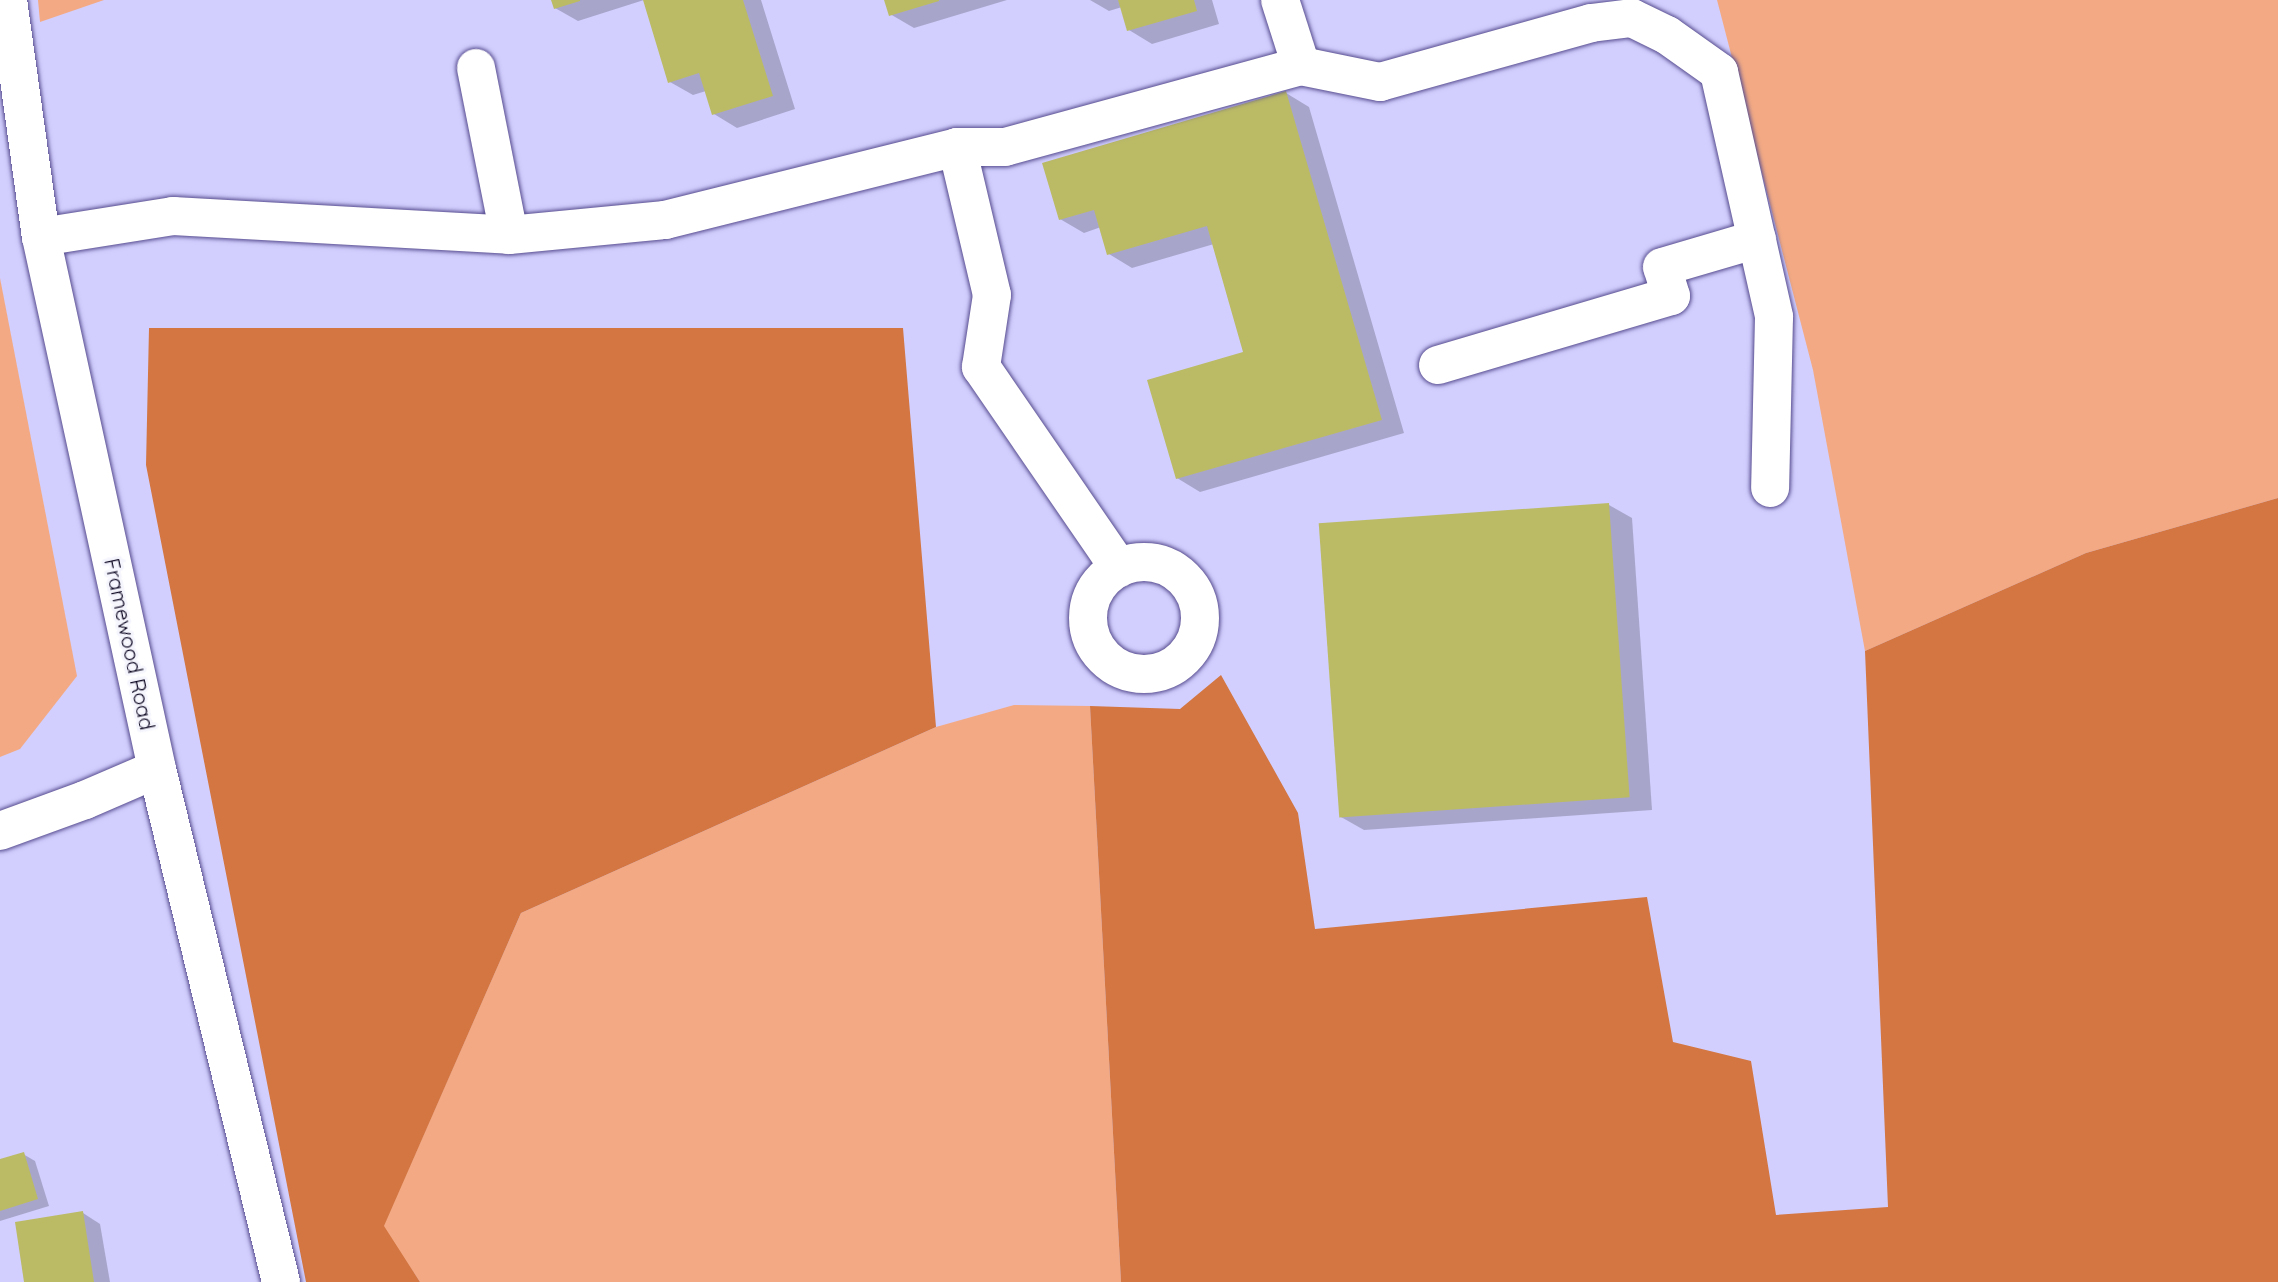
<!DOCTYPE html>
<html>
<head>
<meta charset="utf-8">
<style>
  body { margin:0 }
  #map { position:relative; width:2278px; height:1282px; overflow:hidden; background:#d2cffe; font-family:Quicksand,sans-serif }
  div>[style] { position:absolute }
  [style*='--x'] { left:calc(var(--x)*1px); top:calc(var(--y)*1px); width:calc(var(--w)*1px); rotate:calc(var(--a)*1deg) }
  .green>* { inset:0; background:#f3aa84 }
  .forest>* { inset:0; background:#d37641 }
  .shadow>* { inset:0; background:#0003 }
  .building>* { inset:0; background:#bb6; transform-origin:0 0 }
  .roads { filter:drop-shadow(0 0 2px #564c8f) drop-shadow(0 0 2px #564c8f) }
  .minor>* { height:38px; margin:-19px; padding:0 19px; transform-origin:19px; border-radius:19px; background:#fff }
  .minor>.ring { margin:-19px; padding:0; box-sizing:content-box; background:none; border:38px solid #fff; border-radius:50% }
  span { translate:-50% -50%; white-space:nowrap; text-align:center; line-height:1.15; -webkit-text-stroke:6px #f5f5fd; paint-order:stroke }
  .street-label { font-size:21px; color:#0c0621 }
</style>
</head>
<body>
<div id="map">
  <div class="green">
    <i style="clip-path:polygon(38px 0,104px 0,40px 22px)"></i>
    <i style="clip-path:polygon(1717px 0,2278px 0,2278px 498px,2086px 553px,1865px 651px,1813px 370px)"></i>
    <i style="clip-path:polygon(0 278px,77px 676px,20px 749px,0 757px)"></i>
    <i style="clip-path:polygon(1014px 705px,1090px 706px,1121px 1282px,420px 1282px,383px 1227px,521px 913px,936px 727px)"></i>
  </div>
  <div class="forest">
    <i style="clip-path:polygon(149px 328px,903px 328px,936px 727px,521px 913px,384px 1226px,420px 1282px,306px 1282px,146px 465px)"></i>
    <i style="clip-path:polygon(2278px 498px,2278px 1282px,1121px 1282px,1090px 706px,1180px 709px,1221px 675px,1298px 813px,1315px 929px,1647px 897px,1673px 1042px,1751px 1061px,1776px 1215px,1888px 1207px,1865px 651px,2086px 553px)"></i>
  </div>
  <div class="shadow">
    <i style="clip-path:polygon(553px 0,761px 0,795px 109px,737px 128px,714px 114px,706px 91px,693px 95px,670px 82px,644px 0,578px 21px,555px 8px)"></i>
    <i style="clip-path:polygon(886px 0,1007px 0,914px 28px,890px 14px)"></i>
    <i style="clip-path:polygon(1090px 0,1212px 0,1219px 24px,1152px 44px,1129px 30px,1122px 7px,1109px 11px)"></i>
    <i style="clip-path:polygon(1286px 93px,1309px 107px,1404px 433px,1200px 492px,1177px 478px,1246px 353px,1214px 244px,1132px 268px,1109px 254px,1101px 227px,1084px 233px,1060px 219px)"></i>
    <i style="clip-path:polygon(1609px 505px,1632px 518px,1652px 810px,1364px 830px,1341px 817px)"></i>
    <i style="clip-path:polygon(23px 1154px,35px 1161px,49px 1206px,0 1221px,0 1161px)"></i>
    <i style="clip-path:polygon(83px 1213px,100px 1224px,110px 1282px,26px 1282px)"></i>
  </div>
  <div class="building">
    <i style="clip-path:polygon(551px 0,580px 0,580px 1px,554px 9px)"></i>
    <i style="clip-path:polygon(643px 0,743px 0,773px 96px,712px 115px,699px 73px,668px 83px)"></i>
    <i style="clip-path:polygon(884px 0,939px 0,939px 1px,889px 16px)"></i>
    <i style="clip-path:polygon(1118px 0,1194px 0,1197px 11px,1127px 31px)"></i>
    <i style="clip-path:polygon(1286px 91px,1382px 420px,1176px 479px,1147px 380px,1243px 352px,1207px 226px,1107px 255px,1094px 210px,1059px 220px,1042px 163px)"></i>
    <i style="left:1609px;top:503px;width:295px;height:291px;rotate:86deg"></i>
    <i style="clip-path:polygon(24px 1152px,38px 1199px,0 1211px,0 1159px)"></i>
    <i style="clip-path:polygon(83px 1211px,94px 1282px,24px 1282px,15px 1222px)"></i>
  </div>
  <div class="roads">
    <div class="minor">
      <i style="--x:8;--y:0;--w:239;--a:82.1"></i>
      <i style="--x:41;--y:237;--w:544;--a:77.7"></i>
      <i style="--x:157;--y:769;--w:528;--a:76.41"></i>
      <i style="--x:1280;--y:0;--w:69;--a:72.3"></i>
      <i style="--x:476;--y:68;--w:170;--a:78.8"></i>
      <i style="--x:957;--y:147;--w:152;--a:76.7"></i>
      <i style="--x:992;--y:295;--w:73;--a:98.7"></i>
      <i style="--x:981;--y:367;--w:244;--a:55.5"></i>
      <i style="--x:41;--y:237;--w:134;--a:-9"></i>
      <i style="--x:173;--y:216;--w:337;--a:3.2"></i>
      <i style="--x:509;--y:235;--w:157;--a:-5.5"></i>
      <i style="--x:665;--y:220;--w:301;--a:-14"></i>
      <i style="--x:957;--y:147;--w:48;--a:0"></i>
      <i style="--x:1005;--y:147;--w:307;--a:-15.3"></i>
      <i style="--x:1301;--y:66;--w:81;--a:11.4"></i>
      <i style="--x:1380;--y:82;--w:219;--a:-15.6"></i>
      <i style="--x:1591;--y:23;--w:41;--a:-7"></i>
      <i style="--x:1632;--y:18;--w:39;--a:26"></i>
      <i style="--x:1667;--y:35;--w:64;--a:35.4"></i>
      <i style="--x:1719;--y:72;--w:251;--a:77.3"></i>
      <i style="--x:1774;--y:317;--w:171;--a:91.3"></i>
      <i style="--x:1438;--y:365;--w:243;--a:-16.5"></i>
      <i style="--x:1671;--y:296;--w:30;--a:-107"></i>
      <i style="--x:1662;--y:267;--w:99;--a:-16.4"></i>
      <i class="ring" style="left:1088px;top:562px;width:74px;height:74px"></i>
      <i style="--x:0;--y:831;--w:90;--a:-20"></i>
      <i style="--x:85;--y:800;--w:78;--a:-23.3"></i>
    </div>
  </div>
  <div class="street-label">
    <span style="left:130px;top:644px;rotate:78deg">Framewood Road</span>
  </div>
</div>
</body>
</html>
